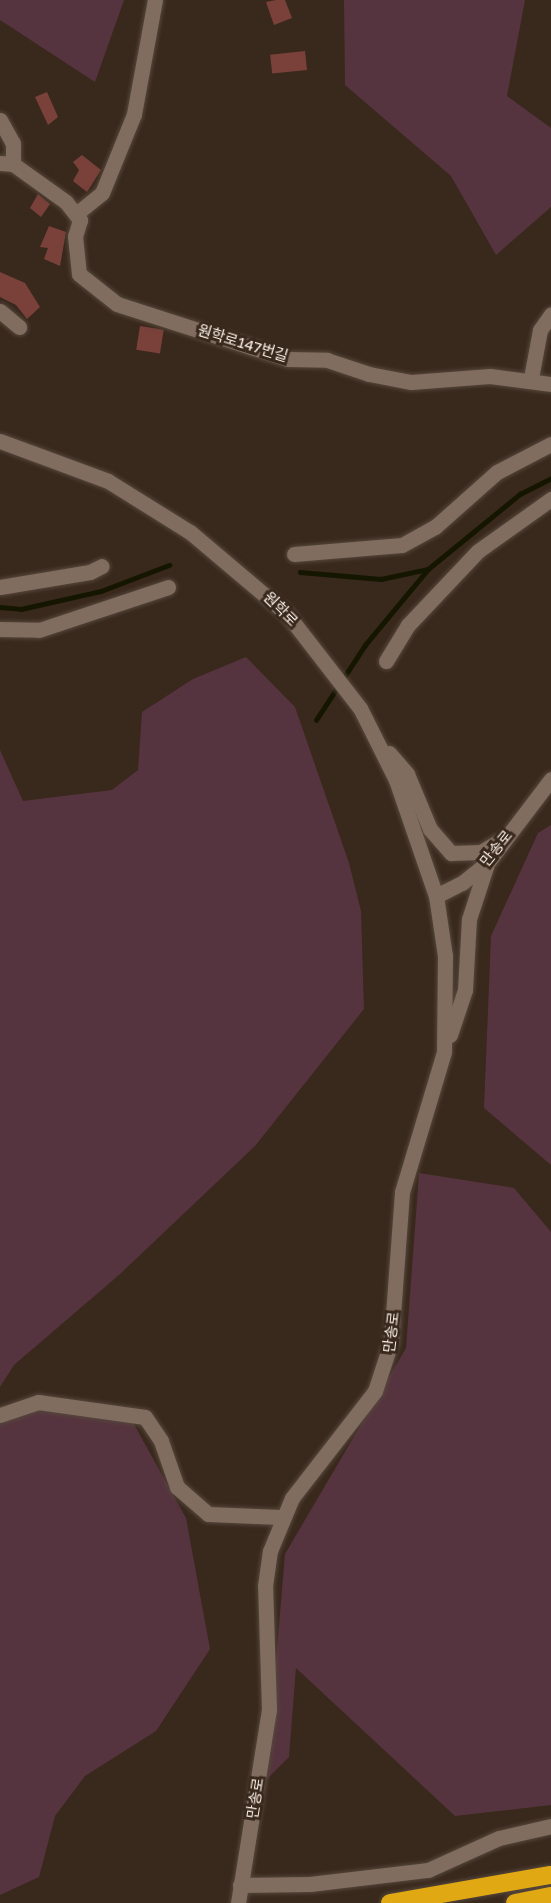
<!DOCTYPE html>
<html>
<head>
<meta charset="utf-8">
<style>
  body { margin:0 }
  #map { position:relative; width:551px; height:1903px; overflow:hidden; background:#39281c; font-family:"Golos Text","Noto Sans KR",sans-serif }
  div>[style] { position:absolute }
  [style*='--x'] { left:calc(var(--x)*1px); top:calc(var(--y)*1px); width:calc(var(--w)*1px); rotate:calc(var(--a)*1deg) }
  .green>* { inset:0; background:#56343f }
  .stream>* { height:4.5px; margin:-2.25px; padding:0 2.25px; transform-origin:2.25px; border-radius:2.25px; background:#151600 }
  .building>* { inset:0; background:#7a413b; transform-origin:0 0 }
  .roads { filter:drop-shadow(0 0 2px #55473c) drop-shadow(0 0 2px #55473c) }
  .minor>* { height:15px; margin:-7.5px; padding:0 7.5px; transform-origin:7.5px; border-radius:7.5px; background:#816d5f }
  .highway>* { height:18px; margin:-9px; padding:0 9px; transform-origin:9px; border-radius:9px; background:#e0a812 }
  span { translate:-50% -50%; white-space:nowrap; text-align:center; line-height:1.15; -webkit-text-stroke:6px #39281c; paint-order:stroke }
  .street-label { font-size:15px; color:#fcf1e9 }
</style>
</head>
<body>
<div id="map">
  <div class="green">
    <i style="clip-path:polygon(0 0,124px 0,95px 82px,0 20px)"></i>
    <i style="clip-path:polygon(344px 0,525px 0,507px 96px,551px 128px,551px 207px,496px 255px,451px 176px,345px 85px)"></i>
    <i style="clip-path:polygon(246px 657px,295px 707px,349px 863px,361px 911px,364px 1009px,255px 1146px,119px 1275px,14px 1365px,0 1387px,0 750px,23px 801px,112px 790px,138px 770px,142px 712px,193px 679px)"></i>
    <i style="clip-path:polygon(551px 825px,551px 1165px,484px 1108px,491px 936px,538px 833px)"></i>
    <i style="clip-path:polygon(419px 1173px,514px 1188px,551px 1232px,551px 1805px,455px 1816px,296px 1668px,289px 1757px,266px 1780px,285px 1554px,406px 1348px)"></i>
    <i style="clip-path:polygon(125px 1408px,186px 1518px,210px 1649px,156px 1731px,85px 1776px,55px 1816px,39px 1877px,0 1895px,0 1422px,16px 1409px)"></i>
  </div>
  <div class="stream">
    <i style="--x:300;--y:572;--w:81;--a:4.9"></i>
    <i style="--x:381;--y:579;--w:48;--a:-12"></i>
    <i style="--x:428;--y:569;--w:119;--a:-39.2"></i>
    <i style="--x:520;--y:494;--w:35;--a:-27"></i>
    <i style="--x:0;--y:607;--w:21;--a:5"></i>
    <i style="--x:21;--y:609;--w:82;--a:-12.7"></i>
    <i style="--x:101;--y:591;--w:73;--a:-20.9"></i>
    <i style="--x:316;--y:720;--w:90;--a:-56.8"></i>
    <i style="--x:365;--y:645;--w:99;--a:-50.3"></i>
  </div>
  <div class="building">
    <i style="clip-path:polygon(276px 0,285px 0,292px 18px,274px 25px,266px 2px)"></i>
    <i style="left:305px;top:51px;width:19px;height:35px;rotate:84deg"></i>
    <i style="clip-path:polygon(47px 92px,58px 117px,48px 125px,35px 97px)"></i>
    <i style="clip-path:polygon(82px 155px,101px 170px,87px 192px,73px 181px,79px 170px,73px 162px)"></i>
    <i style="clip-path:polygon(38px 194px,50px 204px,41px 217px,30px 208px)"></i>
    <i style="clip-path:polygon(49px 226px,66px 232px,60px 266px,44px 259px,48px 248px,40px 247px)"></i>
    <i style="clip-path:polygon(0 272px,25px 283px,40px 307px,27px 319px,16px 305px,0 297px)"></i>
    <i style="left:140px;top:326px;width:24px;height:24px;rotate:9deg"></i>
  </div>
  <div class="roads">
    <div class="minor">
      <i style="--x:0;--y:120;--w:26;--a:61"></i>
      <i style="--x:13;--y:143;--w:21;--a:90"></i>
      <i style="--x:0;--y:163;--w:13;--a:4"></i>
      <i style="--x:13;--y:164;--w:65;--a:35.6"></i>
      <i style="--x:66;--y:202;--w:23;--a:52"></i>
      <i style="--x:80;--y:220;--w:17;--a:107"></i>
      <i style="--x:75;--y:236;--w:38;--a:84"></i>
      <i style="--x:79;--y:274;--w:48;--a:38.3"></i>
      <i style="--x:117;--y:304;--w:180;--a:17.8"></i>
      <i style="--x:288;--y:359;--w:39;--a:1"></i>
      <i style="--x:327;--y:360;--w:44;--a:18.4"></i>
      <i style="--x:369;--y:374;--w:43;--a:10.8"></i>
      <i style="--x:411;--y:382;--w:79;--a:-4.3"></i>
      <i style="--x:490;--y:376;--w:62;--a:7.5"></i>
      <i style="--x:76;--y:214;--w:33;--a:-39"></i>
      <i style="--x:102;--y:193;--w:85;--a:-67.9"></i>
      <i style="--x:134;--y:114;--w:116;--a:-79.6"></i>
      <i style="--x:0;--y:311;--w:25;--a:40"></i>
      <i style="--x:531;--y:378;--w:49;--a:-79.4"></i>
      <i style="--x:540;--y:330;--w:19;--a:-55"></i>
      <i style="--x:0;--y:441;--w:115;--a:20.3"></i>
      <i style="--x:108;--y:481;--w:97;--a:31.9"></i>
      <i style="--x:190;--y:532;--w:127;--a:40.2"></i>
      <i style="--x:287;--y:614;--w:119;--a:52.2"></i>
      <i style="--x:360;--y:708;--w:80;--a:63.4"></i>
      <i style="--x:396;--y:780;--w:123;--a:71"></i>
      <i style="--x:294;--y:554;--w:108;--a:-4.8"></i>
      <i style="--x:402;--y:545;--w:38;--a:-29"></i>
      <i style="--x:435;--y:527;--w:83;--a:-41.6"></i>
      <i style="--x:497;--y:472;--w:61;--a:-27.4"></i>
      <i style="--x:0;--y:587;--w:91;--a:-9.5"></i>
      <i style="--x:90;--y:572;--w:13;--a:-27"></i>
      <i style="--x:0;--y:629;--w:39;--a:1"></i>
      <i style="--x:39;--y:630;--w:136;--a:-18.4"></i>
      <i style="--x:386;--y:661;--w:42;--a:-58.6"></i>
      <i style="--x:408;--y:625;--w:102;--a:-46.6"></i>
      <i style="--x:478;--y:551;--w:90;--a:-35.5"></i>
      <i style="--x:389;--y:753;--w:28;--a:49"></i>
      <i style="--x:407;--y:774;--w:60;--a:67.3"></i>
      <i style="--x:430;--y:829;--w:32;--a:49"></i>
      <i style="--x:451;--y:853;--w:30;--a:-2"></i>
      <i style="--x:481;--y:852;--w:21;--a:-31"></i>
      <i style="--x:450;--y:1035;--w:47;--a:-71.6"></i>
      <i style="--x:465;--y:990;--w:71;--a:-86.8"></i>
      <i style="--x:469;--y:919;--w:58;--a:-71.9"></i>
      <i style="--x:0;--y:1415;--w:40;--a:-18.9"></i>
      <i style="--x:38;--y:1402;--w:108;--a:8"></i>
      <i style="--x:145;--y:1417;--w:29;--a:56"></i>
      <i style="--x:161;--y:1441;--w:49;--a:70.8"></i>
      <i style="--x:177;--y:1487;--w:41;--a:41.1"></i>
      <i style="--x:208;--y:1514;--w:72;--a:2.4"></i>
      <i style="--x:240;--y:1885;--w:70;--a:-0.8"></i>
      <i style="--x:310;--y:1884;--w:119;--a:-6.8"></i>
      <i style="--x:428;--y:1870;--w:78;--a:-24.3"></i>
      <i style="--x:499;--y:1838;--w:53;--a:-13"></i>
      <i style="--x:238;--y:1903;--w:195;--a:-80.9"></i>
      <i style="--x:269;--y:1710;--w:124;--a:-91.8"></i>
      <i style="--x:265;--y:1586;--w:35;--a:-82"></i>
      <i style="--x:270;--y:1551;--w:57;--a:-67.5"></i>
      <i style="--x:292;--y:1498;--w:135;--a:-52.2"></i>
      <i style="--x:375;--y:1391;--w:52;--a:-71.9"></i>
      <i style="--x:391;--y:1342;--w:150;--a:-85.8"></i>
      <i style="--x:402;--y:1192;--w:146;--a:-73.3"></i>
      <i style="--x:444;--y:1052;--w:96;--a:-89.4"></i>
      <i style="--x:445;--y:956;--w:61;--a:-98.5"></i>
      <i style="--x:436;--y:896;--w:29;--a:-27"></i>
      <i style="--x:462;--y:883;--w:33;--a:-39"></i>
      <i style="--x:488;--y:862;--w:104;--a:-52.8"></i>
    </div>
    <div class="highway">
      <i style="--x:390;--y:1903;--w:163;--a:-9.9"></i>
      <i style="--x:515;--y:1903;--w:37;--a:-11"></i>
    </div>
  </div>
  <div class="street-label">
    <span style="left:243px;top:343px;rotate:17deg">원학로147번길</span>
    <span style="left:281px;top:609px;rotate:45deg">원학로</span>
    <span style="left:496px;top:848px;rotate:-51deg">만송로</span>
    <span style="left:391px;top:1332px;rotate:-83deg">만송로</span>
    <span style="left:255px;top:1798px;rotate:-81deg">만송로</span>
  </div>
</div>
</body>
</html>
